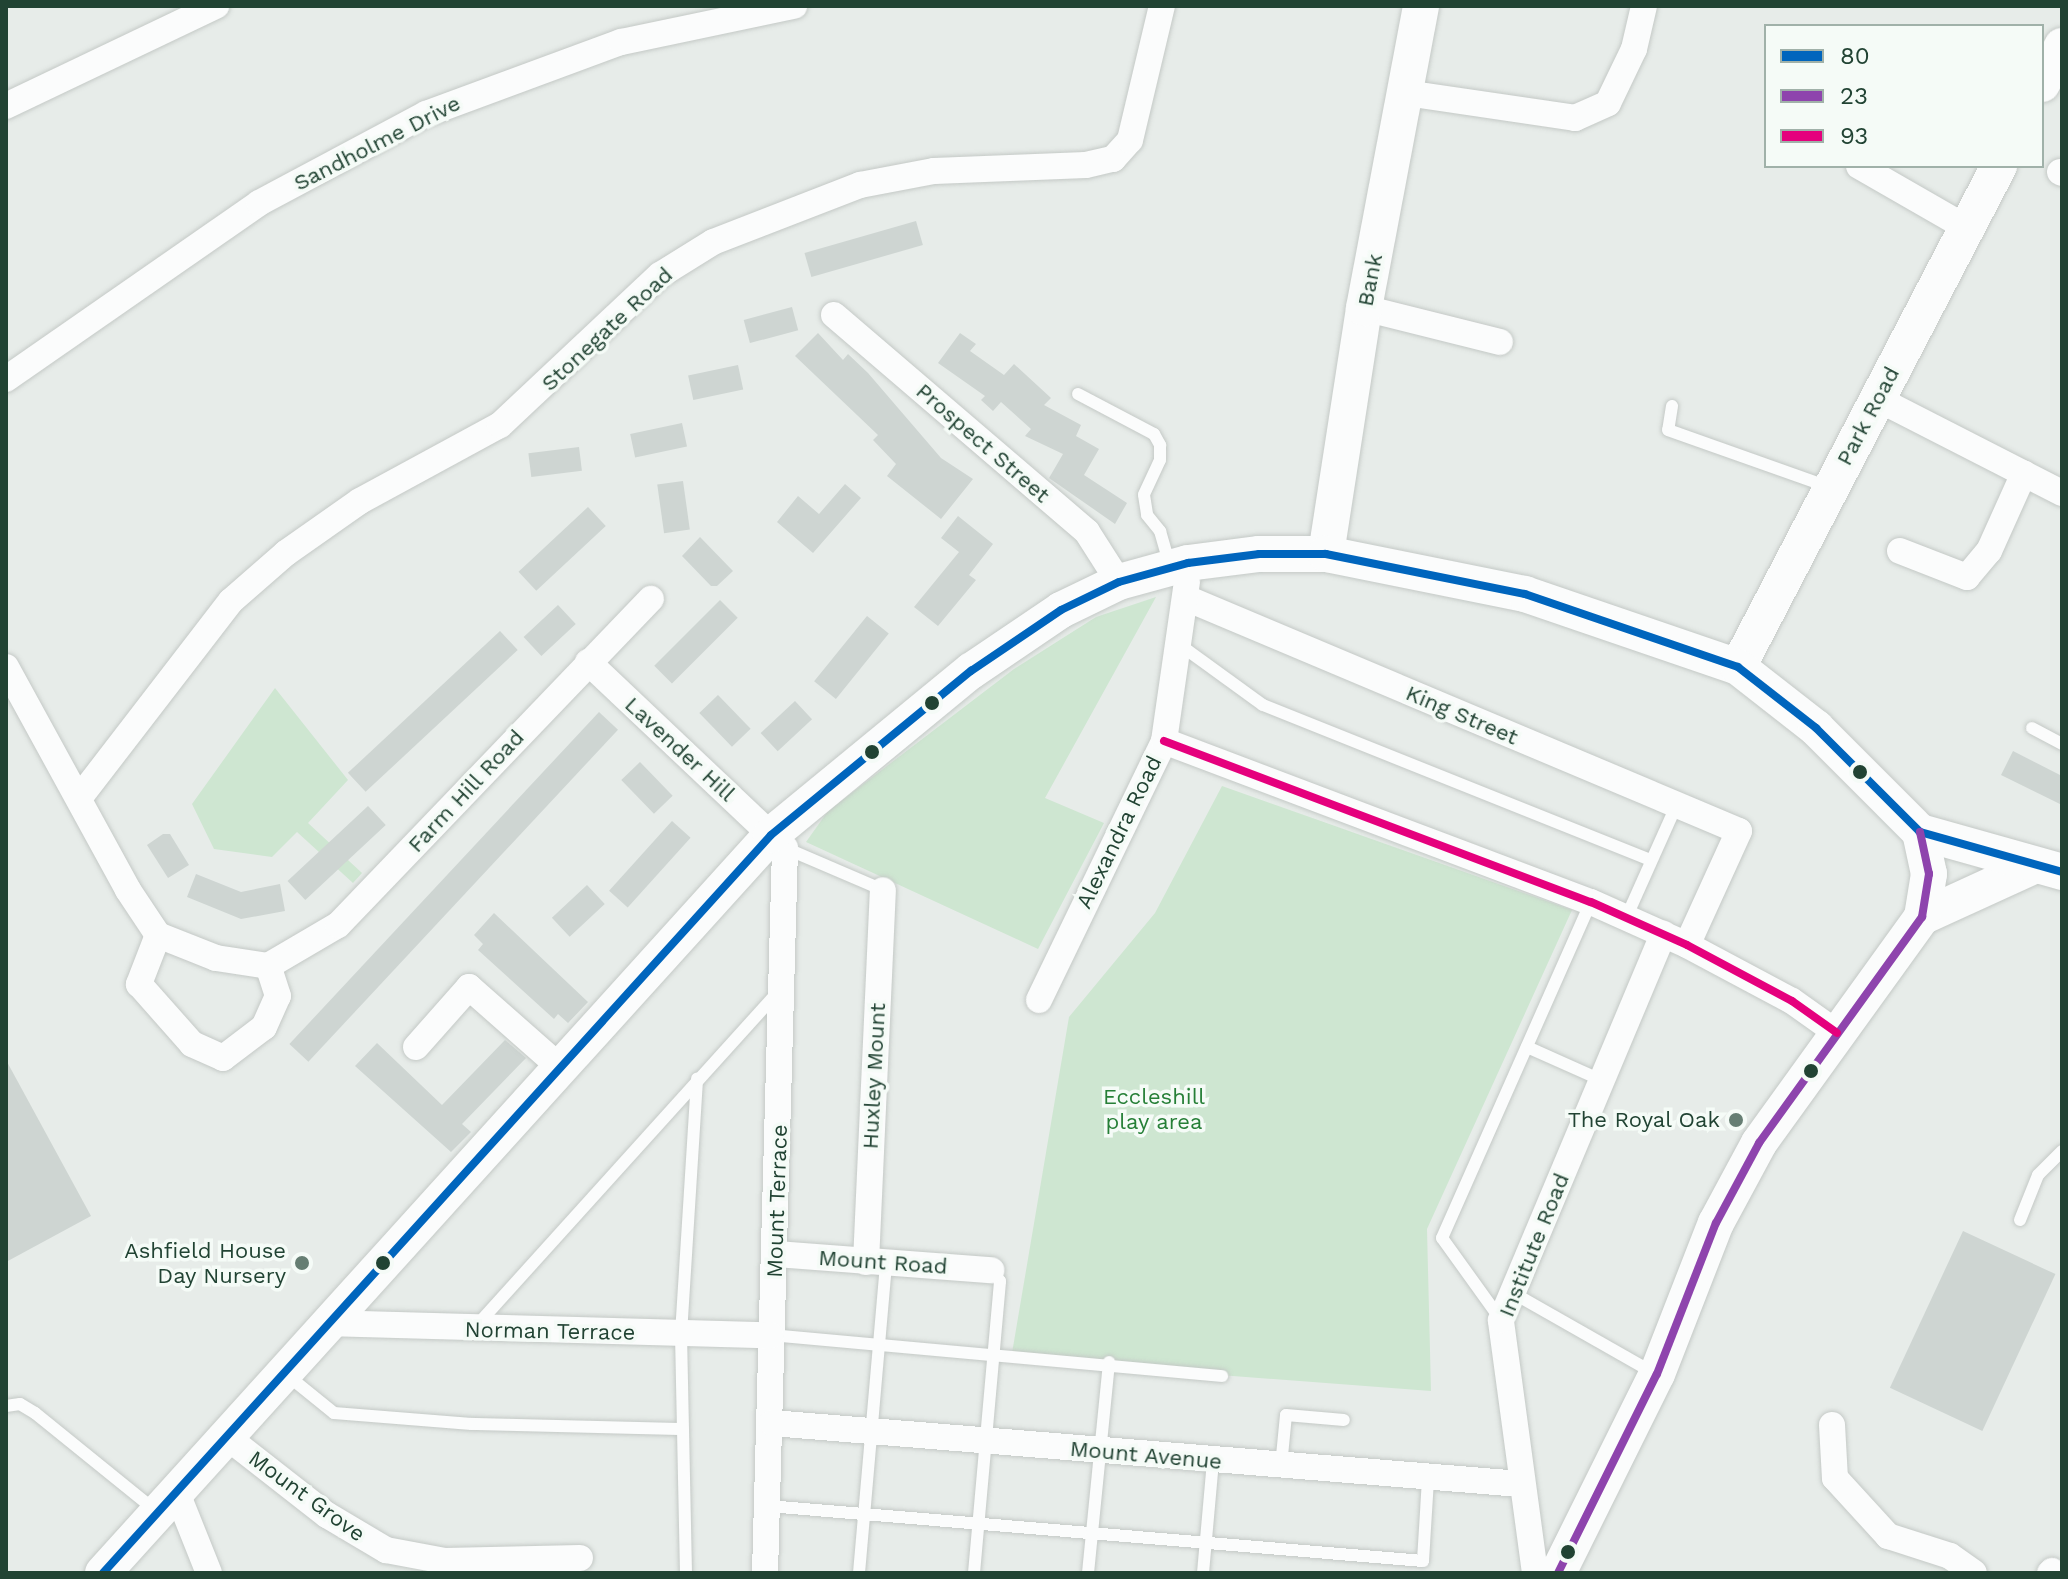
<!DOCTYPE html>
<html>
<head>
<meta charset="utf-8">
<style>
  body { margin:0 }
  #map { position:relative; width:2068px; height:1579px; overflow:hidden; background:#e7ece9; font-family:"Work Sans",sans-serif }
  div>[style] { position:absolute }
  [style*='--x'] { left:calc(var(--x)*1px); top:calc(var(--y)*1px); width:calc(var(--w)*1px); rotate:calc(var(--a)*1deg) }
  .green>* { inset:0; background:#cee6d1 }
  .building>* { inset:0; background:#ced5d2; transform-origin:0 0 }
  .roads { filter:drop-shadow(0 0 2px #c4c9c6) drop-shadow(0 0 2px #c4c9c6) }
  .lane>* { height:12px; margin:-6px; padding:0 6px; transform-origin:6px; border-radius:6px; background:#fbfcfc }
  .street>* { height:26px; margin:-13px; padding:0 13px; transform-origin:13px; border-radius:13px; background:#fbfcfc }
  .secondary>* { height:36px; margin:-18px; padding:0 18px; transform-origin:18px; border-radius:18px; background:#fbfcfc }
  .bus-1>* { height:8px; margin:-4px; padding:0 4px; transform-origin:4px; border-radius:4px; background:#0065bd }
  .bus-2>* { height:8px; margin:-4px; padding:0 4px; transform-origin:4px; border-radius:4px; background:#8e44ad }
  .bus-3>* { height:8px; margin:-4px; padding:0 4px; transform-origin:4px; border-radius:4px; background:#e5007d }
  .dots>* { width:22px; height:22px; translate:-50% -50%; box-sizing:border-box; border:4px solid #f5fbf7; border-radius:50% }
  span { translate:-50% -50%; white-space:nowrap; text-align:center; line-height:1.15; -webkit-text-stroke:7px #f5fbf7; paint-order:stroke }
  .street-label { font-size:22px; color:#214333 }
  .park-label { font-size:22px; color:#267f37 }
  .poi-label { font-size:22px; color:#214333 }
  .right { translate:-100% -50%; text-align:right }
  .frame { position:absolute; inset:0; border:8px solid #214333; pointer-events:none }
  .legend { position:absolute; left:1764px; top:24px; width:280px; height:144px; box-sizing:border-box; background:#f5fbf7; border:2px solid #a0b1a9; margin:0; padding:10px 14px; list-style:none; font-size:24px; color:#214333 }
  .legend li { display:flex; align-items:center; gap:16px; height:40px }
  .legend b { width:40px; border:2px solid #a0b1a9 }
</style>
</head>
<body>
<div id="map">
  <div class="green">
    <i style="clip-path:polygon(1156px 597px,1045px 798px,1104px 823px,1038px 949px,806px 842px,828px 811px,1014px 669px,1096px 617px)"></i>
    <i style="clip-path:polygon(275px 688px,348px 780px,308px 823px,362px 873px,353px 883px,297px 832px,272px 857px,214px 849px,192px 804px)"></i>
    <i style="clip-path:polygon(1222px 786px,1572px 910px,1427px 1229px,1431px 1391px,1011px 1359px,1069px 1017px,1155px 913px)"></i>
  </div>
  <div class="building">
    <i style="left:916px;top:221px;width:25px;height:116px;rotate:74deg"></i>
    <i style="left:792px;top:307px;width:24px;height:50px;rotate:75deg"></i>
    <i style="clip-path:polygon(818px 333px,843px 360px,848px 354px,868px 373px,941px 458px,973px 479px,941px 519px,887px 476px,896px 464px,873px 440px,878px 435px,795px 356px)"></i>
    <i style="clip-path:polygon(960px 333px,976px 344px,970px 351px,1004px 375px,1014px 364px,1051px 398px,1044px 405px,1081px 425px,1076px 436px,1099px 449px,1084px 475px,1127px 503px,1115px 524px,1049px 478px,1063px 454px,1025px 436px,1031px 429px,1001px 402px,993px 411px,981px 400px,985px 396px,938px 363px)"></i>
    <i style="left:738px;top:365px;width:25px;height:51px;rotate:78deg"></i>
    <i style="left:682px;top:423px;width:24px;height:53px;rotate:78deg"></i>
    <i style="left:579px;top:447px;width:24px;height:51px;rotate:83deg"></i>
    <i style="left:683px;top:481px;width:49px;height:26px;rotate:82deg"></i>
    <i style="clip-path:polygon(845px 484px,861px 498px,813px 553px,777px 522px,798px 496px,819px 514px)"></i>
    <i style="left:588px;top:507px;width:26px;height:95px;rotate:47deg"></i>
    <i style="clip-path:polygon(958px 516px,993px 544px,969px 575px,976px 580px,938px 626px,914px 607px,959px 552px,941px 538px)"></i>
    <i style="clip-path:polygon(700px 537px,733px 571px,717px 586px,711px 586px,682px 556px)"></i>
    <i style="left:720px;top:600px;width:25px;height:93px;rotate:45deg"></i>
    <i style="left:558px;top:605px;width:26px;height:47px;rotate:47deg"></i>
    <i style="left:867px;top:616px;width:28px;height:84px;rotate:39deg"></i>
    <i style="left:500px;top:631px;width:26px;height:208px;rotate:47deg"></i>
    <i style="left:718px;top:695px;width:47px;height:26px;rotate:46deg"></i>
    <i style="left:795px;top:701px;width:25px;height:47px;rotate:47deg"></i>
    <i style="left:599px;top:712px;width:26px;height:454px;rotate:43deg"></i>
    <i style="clip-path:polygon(2013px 751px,2062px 776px,2062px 805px,2001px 775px)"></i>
    <i style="left:640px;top:762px;width:47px;height:26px;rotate:46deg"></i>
    <i style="left:368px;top:806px;width:26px;height:110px;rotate:47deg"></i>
    <i style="left:672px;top:821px;width:25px;height:94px;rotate:42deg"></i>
    <i style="clip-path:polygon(163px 834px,170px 834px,189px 865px,168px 878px,147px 845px)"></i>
    <i style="clip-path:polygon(196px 874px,241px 892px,280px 884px,285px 911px,241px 919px,187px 897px)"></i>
    <i style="left:587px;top:885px;width:26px;height:48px;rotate:47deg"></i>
    <i style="clip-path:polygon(494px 913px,588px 1002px,568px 1023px,558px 1014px,554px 1019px,478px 950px,483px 944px,474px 935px)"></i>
    <i style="clip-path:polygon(505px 1040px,526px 1058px,462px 1124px,471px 1132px,451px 1152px,355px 1066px,377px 1043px,442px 1105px)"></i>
    <i style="clip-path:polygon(6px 1060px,91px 1216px,6px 1262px)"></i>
    <i style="left:1963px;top:1231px;width:102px;height:173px;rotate:25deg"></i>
  </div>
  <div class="roads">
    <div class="lane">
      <i style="--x:1078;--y:394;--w:86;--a:27.8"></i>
      <i style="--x:1154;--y:434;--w:13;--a:61"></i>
      <i style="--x:1160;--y:445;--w:15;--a:90"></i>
      <i style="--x:1160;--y:460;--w:38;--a:115"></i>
      <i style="--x:1144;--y:495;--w:20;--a:81"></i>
      <i style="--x:1147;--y:515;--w:21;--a:51"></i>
      <i style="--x:1160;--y:531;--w:35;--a:74"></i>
      <i style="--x:1672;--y:406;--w:24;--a:99"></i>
      <i style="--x:1668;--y:430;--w:168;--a:19.5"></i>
      <i style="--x:1180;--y:645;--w:102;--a:35.9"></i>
      <i style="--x:1263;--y:705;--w:418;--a:21.8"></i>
      <i style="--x:2032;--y:728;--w:34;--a:28"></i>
      <i style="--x:785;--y:848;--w:107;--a:23.2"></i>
      <i style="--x:1626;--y:918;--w:123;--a:-65.9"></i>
      <i style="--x:1527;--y:1047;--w:81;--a:24"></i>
      <i style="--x:2020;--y:1220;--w:48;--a:-68.2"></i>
      <i style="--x:2038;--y:1175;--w:34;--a:-45"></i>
      <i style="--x:1513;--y:1293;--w:162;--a:29.6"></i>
      <i style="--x:1501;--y:1320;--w:101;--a:-125.7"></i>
      <i style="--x:1442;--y:1238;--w:368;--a:-66.1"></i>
      <i style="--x:478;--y:1324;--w:446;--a:-47.9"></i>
      <i style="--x:771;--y:1335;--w:453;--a:5.2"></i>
      <i style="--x:287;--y:1375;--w:60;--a:39"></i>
      <i style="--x:334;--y:1413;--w:138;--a:4.6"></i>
      <i style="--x:472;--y:1424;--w:211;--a:1.4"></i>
      <i style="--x:6;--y:1406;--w:14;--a:-8"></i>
      <i style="--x:20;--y:1404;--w:17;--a:31"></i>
      <i style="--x:35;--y:1413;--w:156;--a:39"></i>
      <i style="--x:1281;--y:1466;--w:51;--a:-84.4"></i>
      <i style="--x:1286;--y:1415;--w:58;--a:4.9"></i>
      <i style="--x:768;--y:1506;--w:657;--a:4.8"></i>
      <i style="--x:1423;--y:1561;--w:81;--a:-86.5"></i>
      <i style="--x:686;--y:1573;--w:239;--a:-91.2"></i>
      <i style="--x:681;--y:1334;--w:256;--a:-86.4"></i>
      <i style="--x:859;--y:1573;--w:311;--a:-85"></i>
      <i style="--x:974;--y:1573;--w:293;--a:-84.9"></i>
      <i style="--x:1000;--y:1281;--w:14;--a:-129"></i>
      <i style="--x:1088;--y:1573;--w:212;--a:-84.3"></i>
      <i style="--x:1203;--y:1573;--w:113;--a:-84.9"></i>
    </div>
    <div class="street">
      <i style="--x:1406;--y:93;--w:171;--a:8.4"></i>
      <i style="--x:1575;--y:118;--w:36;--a:-24"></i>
      <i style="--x:1608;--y:103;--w:60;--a:-64.3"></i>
      <i style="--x:1634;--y:49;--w:44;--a:-76.9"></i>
      <i style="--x:6;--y:106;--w:233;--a:-25.5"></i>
      <i style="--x:1859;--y:166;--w:125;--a:29.9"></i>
      <i style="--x:2060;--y:172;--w:2;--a:27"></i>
      <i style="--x:1364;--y:308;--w:140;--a:14"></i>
      <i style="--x:834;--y:315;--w:333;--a:40.6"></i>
      <i style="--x:1087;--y:532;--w:59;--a:57.4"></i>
      <i style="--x:6;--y:379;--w:308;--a:-34.8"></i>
      <i style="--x:259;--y:203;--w:189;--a:-28.1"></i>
      <i style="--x:426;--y:114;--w:208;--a:-20.3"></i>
      <i style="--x:621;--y:42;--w:177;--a:-11.8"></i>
      <i style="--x:1878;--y:399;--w:207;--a:27.1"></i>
      <i style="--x:1900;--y:551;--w:72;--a:21.2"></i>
      <i style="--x:1967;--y:577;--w:34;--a:-50"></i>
      <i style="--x:1989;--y:551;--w:85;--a:-65.8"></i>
      <i style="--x:1186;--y:598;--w:600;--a:22.85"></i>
      <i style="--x:1739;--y:831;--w:125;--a:114.5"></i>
      <i style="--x:588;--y:662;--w:271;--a:43.4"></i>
      <i style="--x:785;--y:848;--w:725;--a:91.58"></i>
      <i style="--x:6;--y:667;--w:254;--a:61.3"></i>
      <i style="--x:128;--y:890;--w:54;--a:56.3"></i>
      <i style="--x:158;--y:935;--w:62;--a:21.6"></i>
      <i style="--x:216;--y:958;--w:53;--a:8.7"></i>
      <i style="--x:268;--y:966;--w:81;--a:-30.4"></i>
      <i style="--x:338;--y:925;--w:452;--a:-46.2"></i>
      <i style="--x:1164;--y:741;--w:456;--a:20.7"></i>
      <i style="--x:1591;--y:902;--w:105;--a:24.1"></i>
      <i style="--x:1687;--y:945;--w:119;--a:28.1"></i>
      <i style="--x:1792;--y:1001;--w:55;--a:35.4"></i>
      <i style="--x:80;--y:797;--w:247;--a:-52.4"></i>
      <i style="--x:231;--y:601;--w:73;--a:-41.1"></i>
      <i style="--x:286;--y:553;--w:90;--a:-35.1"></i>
      <i style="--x:360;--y:501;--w:159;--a:-28.5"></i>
      <i style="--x:500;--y:425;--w:219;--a:-43.2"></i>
      <i style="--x:660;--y:275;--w:62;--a:-31.9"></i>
      <i style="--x:713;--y:242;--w:158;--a:-21.2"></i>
      <i style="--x:860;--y:185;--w:75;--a:-10.7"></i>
      <i style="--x:934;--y:171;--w:152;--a:-2.3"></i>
      <i style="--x:1086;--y:165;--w:28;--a:-13"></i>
      <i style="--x:1113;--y:159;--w:25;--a:-48"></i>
      <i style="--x:1130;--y:140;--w:138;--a:-76.6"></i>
      <i style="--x:158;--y:935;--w:53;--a:111.2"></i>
      <i style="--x:139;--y:984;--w:80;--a:48.5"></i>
      <i style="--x:192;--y:1044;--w:34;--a:24"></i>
      <i style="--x:223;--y:1058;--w:51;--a:-37.1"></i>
      <i style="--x:264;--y:1027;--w:34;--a:-66"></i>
      <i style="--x:278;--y:996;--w:32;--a:-108"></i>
      <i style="--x:1039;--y:1000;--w:288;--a:-64.2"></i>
      <i style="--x:1164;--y:741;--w:161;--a:-81.8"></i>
      <i style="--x:416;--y:1047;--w:80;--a:-48.5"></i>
      <i style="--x:469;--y:987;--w:124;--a:41.4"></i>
      <i style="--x:776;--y:1254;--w:216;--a:4.3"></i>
      <i style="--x:866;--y:1262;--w:372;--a:-87.4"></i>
      <i style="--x:329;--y:1323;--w:442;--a:1.6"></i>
      <i style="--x:772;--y:1423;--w:750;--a:4.66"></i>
      <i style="--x:1832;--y:1425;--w:53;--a:86.8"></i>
      <i style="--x:1835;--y:1478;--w:79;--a:47.6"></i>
      <i style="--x:1888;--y:1536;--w:65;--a:17.9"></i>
      <i style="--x:1950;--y:1556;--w:29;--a:35"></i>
      <i style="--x:227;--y:1437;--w:127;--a:38"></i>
      <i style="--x:327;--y:1515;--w:69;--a:30.7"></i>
      <i style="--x:386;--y:1550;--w:60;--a:10.6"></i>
      <i style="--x:445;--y:1561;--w:135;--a:-1.3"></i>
      <i style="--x:177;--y:1493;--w:86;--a:68.2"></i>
      <i style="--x:1535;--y:1573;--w:255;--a:-97.7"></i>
      <i style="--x:1501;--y:1320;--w:419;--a:-67.2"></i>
      <i style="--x:2050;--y:1573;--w:3;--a:-45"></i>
    </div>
    <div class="secondary">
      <i style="--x:2042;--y:84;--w:43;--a:-62.2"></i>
      <i style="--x:1326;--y:554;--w:249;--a:-81.2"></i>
      <i style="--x:1364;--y:308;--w:307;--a:-79.3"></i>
      <i style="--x:1738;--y:667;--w:565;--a:-62.48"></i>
      <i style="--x:1922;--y:917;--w:120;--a:-24.6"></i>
      <i style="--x:103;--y:1573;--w:995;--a:-47.85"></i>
      <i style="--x:771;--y:835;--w:259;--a:-39.4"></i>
      <i style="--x:971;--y:671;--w:109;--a:-34.1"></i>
      <i style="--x:1061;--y:610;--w:64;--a:-25.8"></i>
      <i style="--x:1119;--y:582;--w:72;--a:-15.4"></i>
      <i style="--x:1188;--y:563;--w:72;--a:-7.2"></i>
      <i style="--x:1259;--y:554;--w:67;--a:0"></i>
      <i style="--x:1326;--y:554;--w:203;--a:11.4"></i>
      <i style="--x:1525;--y:594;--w:225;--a:18.9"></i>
      <i style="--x:1738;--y:667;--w:99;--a:38"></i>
      <i style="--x:1816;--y:728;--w:147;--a:45"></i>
      <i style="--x:1920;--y:832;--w:148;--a:15.7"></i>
      <i style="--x:1558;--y:1573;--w:222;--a:-63.6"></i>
      <i style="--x:1657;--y:1374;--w:162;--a:-68.7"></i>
      <i style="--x:1716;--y:1223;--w:91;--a:-61.7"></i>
      <i style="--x:1759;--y:1143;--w:279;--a:-54.2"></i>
      <i style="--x:1922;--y:917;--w:44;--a:-80.8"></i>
      <i style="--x:1929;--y:874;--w:43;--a:-102.1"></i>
    </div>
  </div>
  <div class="bus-1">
    <i style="--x:103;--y:1573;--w:995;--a:-47.85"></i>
    <i style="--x:771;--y:835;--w:259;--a:-39.4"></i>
    <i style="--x:971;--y:671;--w:109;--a:-34.1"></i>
    <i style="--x:1061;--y:610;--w:64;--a:-25.8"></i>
    <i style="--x:1119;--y:582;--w:72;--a:-15.4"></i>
    <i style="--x:1188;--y:563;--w:72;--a:-7.2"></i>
    <i style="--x:1259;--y:554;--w:67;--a:0"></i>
    <i style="--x:1326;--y:554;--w:203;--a:11.4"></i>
    <i style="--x:1525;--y:594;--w:225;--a:18.9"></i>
    <i style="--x:1738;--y:667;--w:99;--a:38"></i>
    <i style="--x:1816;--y:728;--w:147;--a:45"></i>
    <i style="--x:1920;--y:832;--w:148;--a:15.7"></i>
  </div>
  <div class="bus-2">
    <i style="--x:1558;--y:1573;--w:222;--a:-63.6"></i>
    <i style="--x:1657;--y:1374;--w:162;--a:-68.7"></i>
    <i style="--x:1716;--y:1223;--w:91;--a:-61.7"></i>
    <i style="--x:1759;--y:1143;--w:279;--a:-54.2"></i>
    <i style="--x:1922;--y:917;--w:44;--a:-80.8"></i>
    <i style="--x:1929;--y:874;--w:43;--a:-102.1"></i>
  </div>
  <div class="bus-3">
    <i style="--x:1164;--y:741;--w:456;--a:20.7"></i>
    <i style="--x:1591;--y:902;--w:105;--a:24.1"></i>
    <i style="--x:1687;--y:945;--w:119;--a:28.1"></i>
    <i style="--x:1792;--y:1001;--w:55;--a:35.4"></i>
  </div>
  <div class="dots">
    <i style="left:932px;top:703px;background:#214333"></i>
    <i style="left:872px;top:752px;background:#214333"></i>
    <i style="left:1860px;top:772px;background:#214333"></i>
    <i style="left:1811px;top:1071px;background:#214333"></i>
    <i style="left:1736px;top:1120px;background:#667e73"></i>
    <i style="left:302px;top:1263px;background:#667e73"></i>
    <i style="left:383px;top:1263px;background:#214333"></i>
    <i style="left:1568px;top:1552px;background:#214333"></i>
  </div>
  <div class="street-label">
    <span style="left:377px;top:143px;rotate:-27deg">Sandholme Drive</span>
    <span style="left:1370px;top:280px;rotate:-79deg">Bank</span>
    <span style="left:607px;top:329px;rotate:-43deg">Stonegate Road</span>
    <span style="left:1868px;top:416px;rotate:-62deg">Park Road</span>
    <span style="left:983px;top:443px;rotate:41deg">Prospect Street</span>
    <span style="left:1462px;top:715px;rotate:23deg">King Street</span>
    <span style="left:680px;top:749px;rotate:43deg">Lavender Hill</span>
    <span style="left:466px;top:791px;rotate:-47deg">Farm Hill Road</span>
    <span style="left:1119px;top:832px;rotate:-64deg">Alexandra Road</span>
    <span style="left:874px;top:1076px;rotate:-87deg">Huxley Mount</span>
    <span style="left:777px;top:1201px;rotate:-88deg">Mount Terrace</span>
    <span style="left:1534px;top:1245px;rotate:-68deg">Institute Road</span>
    <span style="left:883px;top:1262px;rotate:4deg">Mount Road</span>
    <span style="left:550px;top:1331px;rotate:1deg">Norman Terrace</span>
    <span style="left:1146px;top:1455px;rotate:5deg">Mount Avenue</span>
    <span style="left:307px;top:1496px;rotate:36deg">Mount Grove</span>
  </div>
  <div class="park-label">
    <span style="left:1154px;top:1109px">Eccleshill<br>play area</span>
  </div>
  <div class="poi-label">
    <span class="right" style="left:1720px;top:1120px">The Royal Oak</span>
    <span class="right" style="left:286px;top:1263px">Ashfield House<br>Day Nursery</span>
  </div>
  <div class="frame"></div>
  <ul class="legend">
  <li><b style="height:10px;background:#0065bd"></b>80</li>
  <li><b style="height:10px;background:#8e44ad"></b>23</li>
  <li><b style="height:10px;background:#e5007d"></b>93</li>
  </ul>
</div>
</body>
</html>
